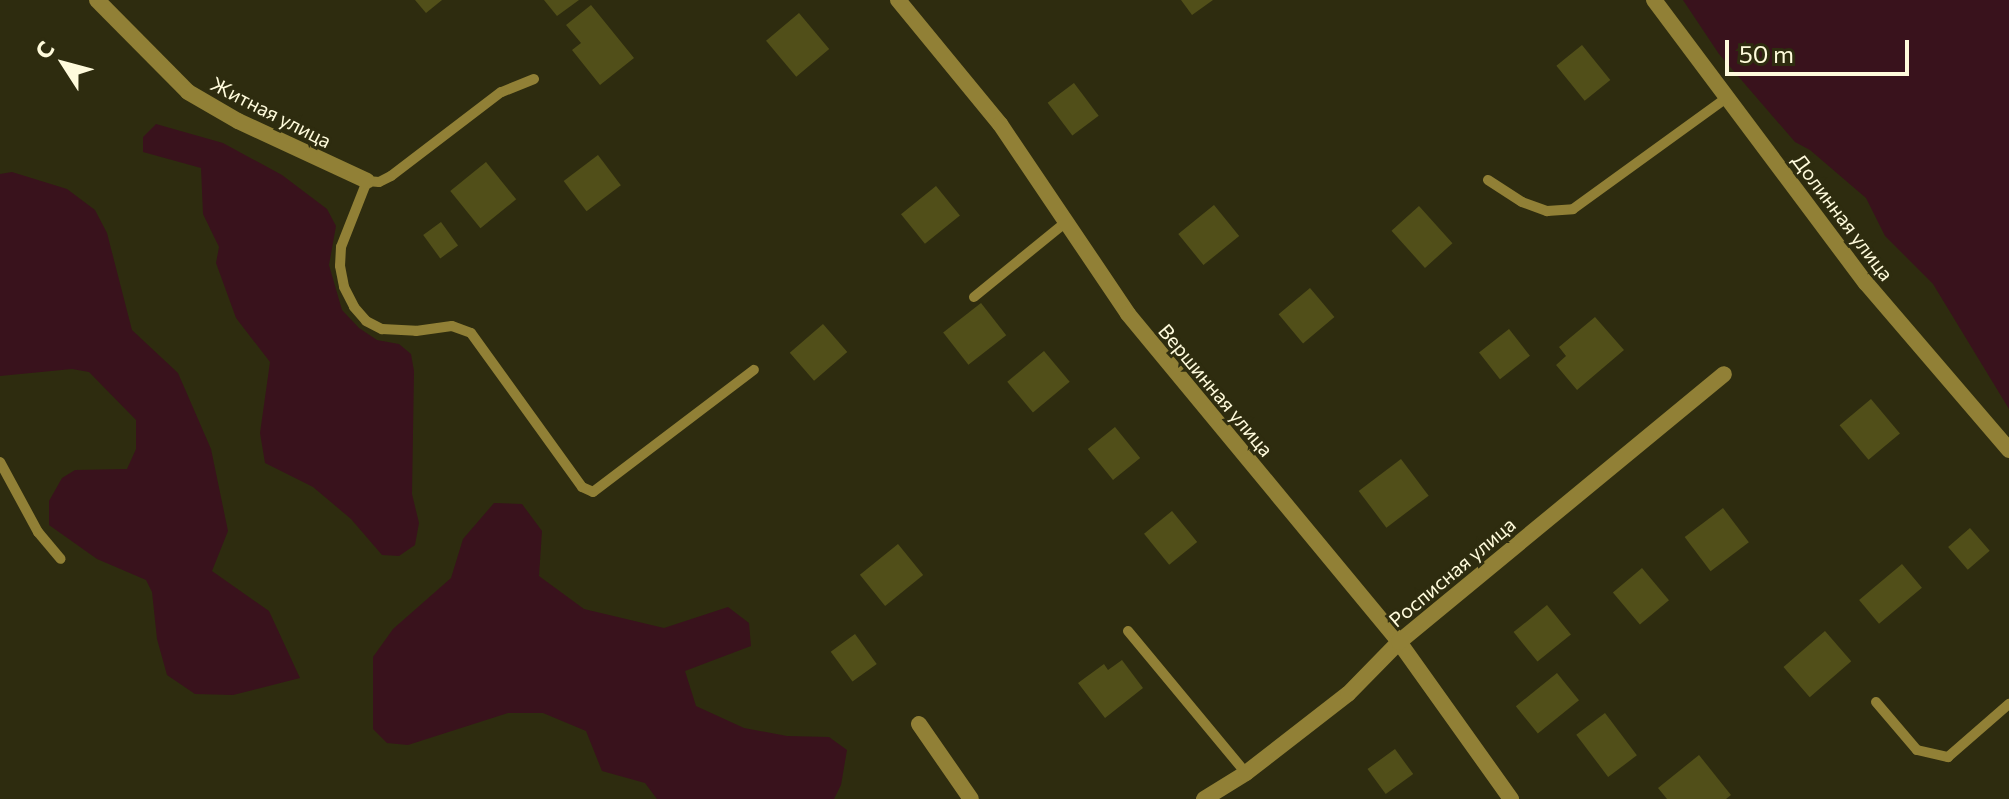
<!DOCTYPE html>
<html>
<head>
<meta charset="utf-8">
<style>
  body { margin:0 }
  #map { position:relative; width:2009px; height:799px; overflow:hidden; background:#2e2c0f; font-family:Commissioner,sans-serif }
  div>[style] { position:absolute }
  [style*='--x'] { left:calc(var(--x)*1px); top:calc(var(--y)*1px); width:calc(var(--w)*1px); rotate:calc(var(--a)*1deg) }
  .green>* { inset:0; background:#39121c }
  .building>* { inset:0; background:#514f19; transform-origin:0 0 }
  .service>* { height:10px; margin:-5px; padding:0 5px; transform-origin:5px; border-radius:5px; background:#918036 }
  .minor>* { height:16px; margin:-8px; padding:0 8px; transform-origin:8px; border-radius:8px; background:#918036 }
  span { translate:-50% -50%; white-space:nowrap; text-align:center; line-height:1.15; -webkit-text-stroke:6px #2e2c0f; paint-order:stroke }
  .street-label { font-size:20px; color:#fffbdc }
  .north { position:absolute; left:24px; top:24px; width:80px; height:80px; -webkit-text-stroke:6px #2e2c0f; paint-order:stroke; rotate:306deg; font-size:22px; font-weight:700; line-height:32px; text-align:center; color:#fffbdc }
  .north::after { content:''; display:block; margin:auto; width:28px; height:36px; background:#fffbdc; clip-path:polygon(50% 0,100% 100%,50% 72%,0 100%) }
  .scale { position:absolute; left:1725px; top:40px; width:184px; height:36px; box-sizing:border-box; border:4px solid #fffbdc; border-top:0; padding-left:10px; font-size:24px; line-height:28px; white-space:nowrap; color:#fffbdc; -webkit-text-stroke:6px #2e2c0f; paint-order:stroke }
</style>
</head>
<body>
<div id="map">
  <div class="green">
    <i style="clip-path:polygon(1683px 0,2009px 0,2009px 409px,1933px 284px,1885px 236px,1866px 198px,1810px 150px,1795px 142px,1719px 54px)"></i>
    <i style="clip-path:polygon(156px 124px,223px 143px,282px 175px,327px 209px,336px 226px,329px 265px,342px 310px,359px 328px,377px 340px,399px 344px,411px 354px,414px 371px,412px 494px,419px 523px,415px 545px,399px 556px,382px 555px,351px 519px,313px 487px,265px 463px,260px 433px,270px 362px,236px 318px,216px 263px,219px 247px,203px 214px,201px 168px,143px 152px,143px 137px)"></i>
    <i style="clip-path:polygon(12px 172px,67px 189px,95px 210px,107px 233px,132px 330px,178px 373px,211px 449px,228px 531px,212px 571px,269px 611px,300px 678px,233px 695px,195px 694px,167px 675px,157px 639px,152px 592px,146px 580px,97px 559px,49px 525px,49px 501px,62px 478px,75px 470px,127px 469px,136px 449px,136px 420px,89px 372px,72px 369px,0 376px,0 174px)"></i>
    <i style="clip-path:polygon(494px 503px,522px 504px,542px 531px,539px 576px,584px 609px,664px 628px,728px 607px,749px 623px,751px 646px,685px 671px,696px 706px,744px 728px,787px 736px,829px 737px,847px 750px,841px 785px,834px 799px,657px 799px,645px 783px,602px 771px,586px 731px,543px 713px,508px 713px,408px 745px,387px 743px,373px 729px,373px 657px,393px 629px,451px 578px,463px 539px)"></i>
  </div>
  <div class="building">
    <i style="clip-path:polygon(415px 0,442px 0,426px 13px)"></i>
    <i style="clip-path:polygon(544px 0,579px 0,557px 16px)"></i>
    <i style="clip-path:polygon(1181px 0,1213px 0,1192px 15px)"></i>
    <i style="clip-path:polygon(591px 5px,634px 58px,600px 85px,572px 50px,581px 43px,566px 25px)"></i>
    <i style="left:799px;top:13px;width:47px;height:43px;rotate:50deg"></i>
    <i style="left:1582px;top:45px;width:45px;height:33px;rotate:51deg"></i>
    <i style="left:1074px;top:83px;width:41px;height:33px;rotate:53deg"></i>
    <i style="left:598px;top:155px;width:38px;height:43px;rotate:53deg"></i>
    <i style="left:486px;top:162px;width:48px;height:46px;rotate:51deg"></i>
    <i style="left:936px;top:186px;width:38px;height:45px;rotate:51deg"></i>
    <i style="left:1214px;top:205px;width:40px;height:46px;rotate:51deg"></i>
    <i style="left:1419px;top:206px;width:50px;height:37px;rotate:48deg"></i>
    <i style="left:441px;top:222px;width:29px;height:22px;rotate:54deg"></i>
    <i style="left:1310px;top:288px;width:38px;height:41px;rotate:50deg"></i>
    <i style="left:981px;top:303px;width:41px;height:48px;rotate:52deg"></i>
    <i style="clip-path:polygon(1595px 317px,1624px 350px,1577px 390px,1556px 365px,1566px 356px,1559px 347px)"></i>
    <i style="left:823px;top:324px;width:37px;height:44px;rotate:49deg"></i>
    <i style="left:1509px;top:329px;width:34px;height:38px;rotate:52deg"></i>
    <i style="left:1044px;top:351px;width:40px;height:48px;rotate:50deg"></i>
    <i style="left:1871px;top:399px;width:45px;height:41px;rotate:50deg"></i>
    <i style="left:1115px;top:427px;width:40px;height:35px;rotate:51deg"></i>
    <i style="left:1401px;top:459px;width:46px;height:53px;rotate:53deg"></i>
    <i style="left:1723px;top:508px;width:43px;height:48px;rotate:53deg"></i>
    <i style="left:1172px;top:511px;width:40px;height:36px;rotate:51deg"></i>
    <i style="left:1970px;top:528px;width:30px;height:29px;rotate:49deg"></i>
    <i style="left:898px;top:544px;width:40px;height:49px;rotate:51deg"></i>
    <i style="left:1902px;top:564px;width:31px;height:56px;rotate:50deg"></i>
    <i style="left:1642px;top:568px;width:42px;height:38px;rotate:50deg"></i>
    <i style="left:1547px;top:605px;width:38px;height:43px;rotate:51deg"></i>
    <i style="left:1825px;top:631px;width:40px;height:55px;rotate:49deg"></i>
    <i style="left:855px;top:634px;width:37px;height:30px;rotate:54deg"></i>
    <i style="clip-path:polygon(1122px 660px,1143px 688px,1105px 718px,1078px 683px,1104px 664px,1108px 670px)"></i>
    <i style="left:1557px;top:673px;width:35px;height:53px;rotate:51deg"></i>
    <i style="left:1605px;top:713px;width:53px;height:36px;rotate:53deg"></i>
    <i style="left:1395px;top:749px;width:31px;height:34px;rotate:54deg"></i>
    <i style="clip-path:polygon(1699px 755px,1731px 795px,1726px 799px,1667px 799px,1658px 788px)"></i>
  </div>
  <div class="service">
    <i style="--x:534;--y:79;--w:35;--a:158"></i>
    <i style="--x:501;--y:92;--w:138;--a:142.6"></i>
    <i style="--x:391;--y:176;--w:13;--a:153"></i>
    <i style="--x:379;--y:182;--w:12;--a:-175"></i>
    <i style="--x:367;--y:181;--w:71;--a:111.5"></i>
    <i style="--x:341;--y:247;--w:19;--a:93"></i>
    <i style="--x:340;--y:266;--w:21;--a:79"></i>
    <i style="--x:344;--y:287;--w:22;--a:63"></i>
    <i style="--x:354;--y:307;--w:18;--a:49"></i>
    <i style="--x:366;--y:321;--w:18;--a:27"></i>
    <i style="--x:382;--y:329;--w:34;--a:3"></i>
    <i style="--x:416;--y:331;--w:36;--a:-8"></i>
    <i style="--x:452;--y:326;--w:20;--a:20"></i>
    <i style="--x:471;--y:333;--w:190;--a:54.2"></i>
    <i style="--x:582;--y:487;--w:12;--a:24"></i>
    <i style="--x:593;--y:492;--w:202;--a:-37.2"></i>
    <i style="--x:1488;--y:180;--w:40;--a:32.9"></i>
    <i style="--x:1522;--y:202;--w:27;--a:20"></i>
    <i style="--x:1547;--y:211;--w:26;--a:-4"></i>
    <i style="--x:1573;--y:209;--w:191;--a:-35.9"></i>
    <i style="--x:974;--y:297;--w:119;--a:-39.2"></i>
    <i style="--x:0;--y:462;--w:80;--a:61.5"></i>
    <i style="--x:38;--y:532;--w:35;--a:50"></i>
    <i style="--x:1128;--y:631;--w:185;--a:50.3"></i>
    <i style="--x:1876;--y:702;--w:63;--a:49.5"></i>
    <i style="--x:1917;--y:750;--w:32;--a:13"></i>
    <i style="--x:1948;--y:757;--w:81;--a:-41"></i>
  </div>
  <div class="minor">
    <i style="--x:97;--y:0;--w:129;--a:45.3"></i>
    <i style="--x:188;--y:92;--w:58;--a:30.1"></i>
    <i style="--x:238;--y:121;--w:142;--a:24.9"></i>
    <i style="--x:898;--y:0;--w:161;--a:50.6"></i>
    <i style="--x:1000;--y:124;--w:229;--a:56"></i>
    <i style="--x:1128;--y:314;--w:425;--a:50.4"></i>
    <i style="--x:1399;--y:642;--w:193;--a:54.5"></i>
    <i style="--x:1654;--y:0;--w:354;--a:53.2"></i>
    <i style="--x:1866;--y:283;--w:220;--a:49.4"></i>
    <i style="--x:919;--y:724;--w:91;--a:55.3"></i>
    <i style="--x:1204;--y:799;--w:49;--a:-31.8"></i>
    <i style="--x:1246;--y:773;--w:129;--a:-37.8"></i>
    <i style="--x:1348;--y:694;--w:73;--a:-45.6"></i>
    <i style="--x:1399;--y:642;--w:421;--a:-39.5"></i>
  </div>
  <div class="street-label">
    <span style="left:271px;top:112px;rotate:27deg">Житная улица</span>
    <span style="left:1843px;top:217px;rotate:53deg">Долинная улица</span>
    <span style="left:1216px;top:390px;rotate:50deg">Вершинная улица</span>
    <span style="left:1452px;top:572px;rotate:-40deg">Росписная улица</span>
  </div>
  <div class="north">С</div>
  <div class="scale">50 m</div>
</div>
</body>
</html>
